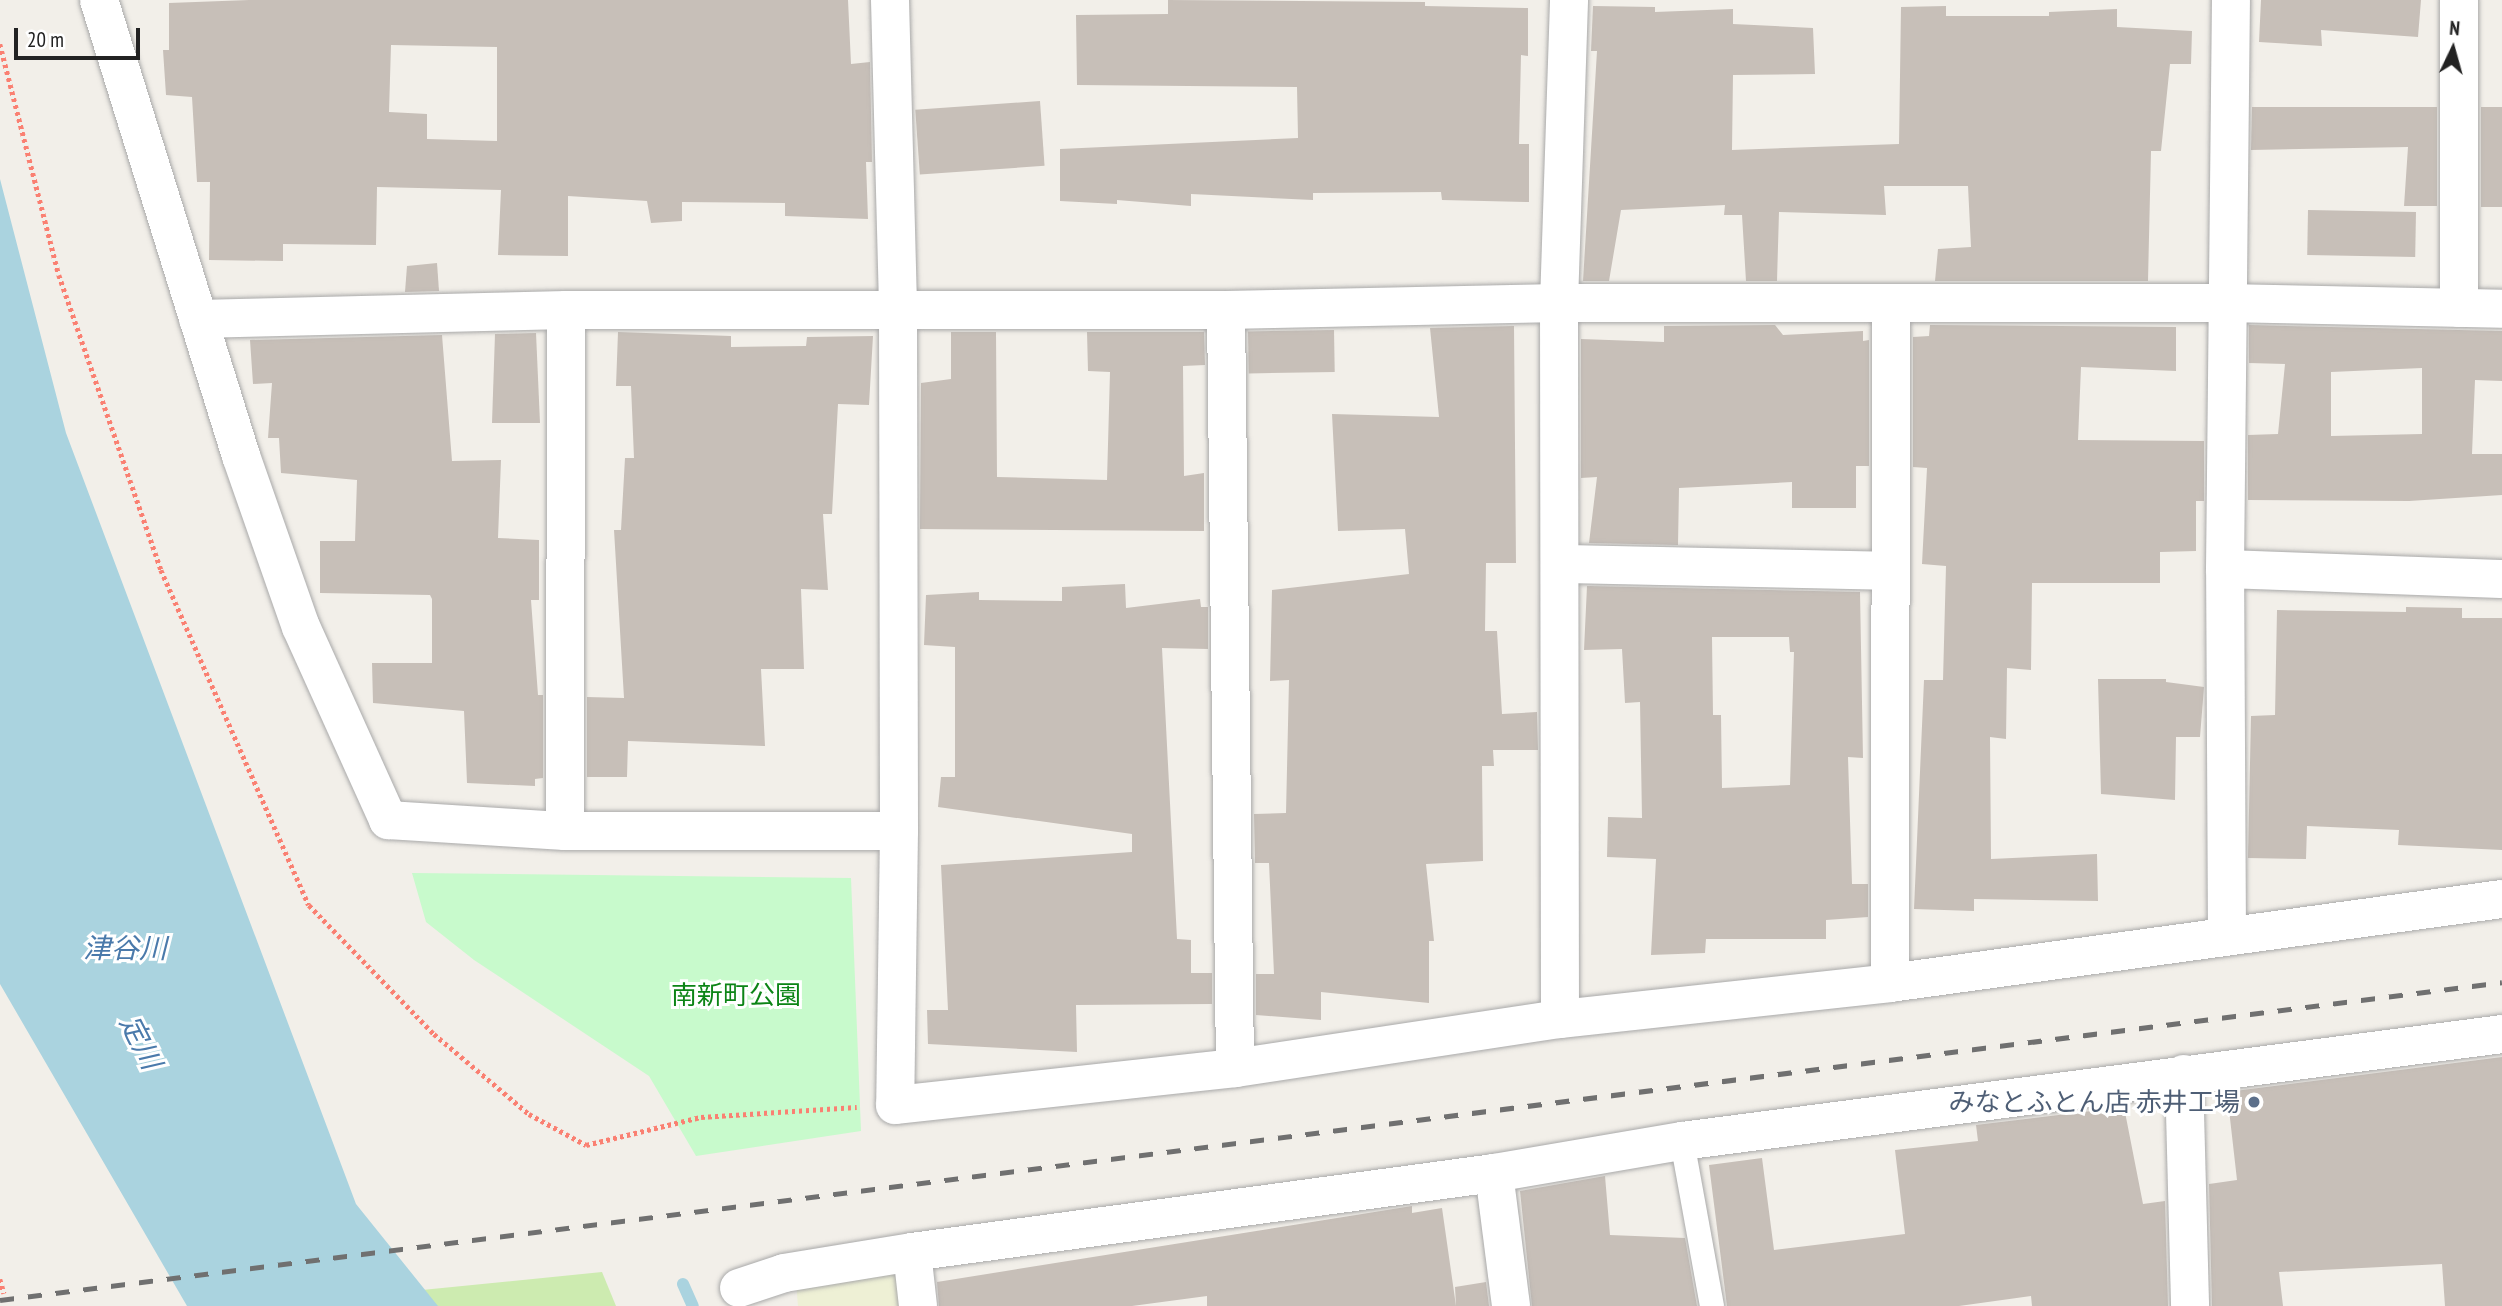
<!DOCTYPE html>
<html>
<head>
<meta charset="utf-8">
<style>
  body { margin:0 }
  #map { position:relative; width:2502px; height:1306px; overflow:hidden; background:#f2efe9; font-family:"PT Sans Narrow","Noto Sans JP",sans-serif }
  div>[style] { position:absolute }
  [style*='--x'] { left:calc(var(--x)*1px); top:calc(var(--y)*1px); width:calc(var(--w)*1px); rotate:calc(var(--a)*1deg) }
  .farmland>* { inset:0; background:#eef0d5 }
  .grass>* { inset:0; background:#cdebb0 }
  .park>* { inset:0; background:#c8facc }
  .water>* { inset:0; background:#aad3df }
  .stream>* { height:12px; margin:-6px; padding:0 6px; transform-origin:6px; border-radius:6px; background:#aad3df }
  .building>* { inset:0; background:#c7bfb8; transform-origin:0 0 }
  .path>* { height:4.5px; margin-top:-2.25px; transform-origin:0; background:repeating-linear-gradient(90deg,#fa8072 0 3.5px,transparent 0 7px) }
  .roads { filter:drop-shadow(0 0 2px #a9a9a9) drop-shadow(0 0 2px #a9a9a9) }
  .lane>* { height:24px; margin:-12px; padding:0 12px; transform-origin:12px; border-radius:12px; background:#fff }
  .street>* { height:38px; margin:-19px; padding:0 19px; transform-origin:19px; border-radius:19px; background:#fff }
  .rail>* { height:5px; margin-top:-2.5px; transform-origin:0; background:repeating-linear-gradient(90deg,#707070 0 14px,transparent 0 28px) }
  .dots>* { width:19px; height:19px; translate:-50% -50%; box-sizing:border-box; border:4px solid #fff; border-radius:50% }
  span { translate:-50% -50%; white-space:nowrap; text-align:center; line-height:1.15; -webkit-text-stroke:6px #fff; paint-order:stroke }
  .park-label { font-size:26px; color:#0c8416 }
  .service-label { font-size:26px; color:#4e5e75 }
  .right { translate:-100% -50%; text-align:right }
  .water-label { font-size:28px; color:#4a7aab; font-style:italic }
  .north { position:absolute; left:2418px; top:14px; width:70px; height:70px; -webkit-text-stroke:5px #fff; paint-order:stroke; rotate:5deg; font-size:19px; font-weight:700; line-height:28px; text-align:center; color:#222 }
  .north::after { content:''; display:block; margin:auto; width:24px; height:32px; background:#222; clip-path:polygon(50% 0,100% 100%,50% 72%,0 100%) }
  .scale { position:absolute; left:14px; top:28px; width:126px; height:32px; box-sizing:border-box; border:4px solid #222; border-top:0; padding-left:9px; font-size:21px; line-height:24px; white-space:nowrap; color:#222; -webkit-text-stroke:5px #fff; paint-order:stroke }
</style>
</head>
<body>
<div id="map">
  <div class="farmland">
    <i style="clip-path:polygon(895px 1271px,901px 1306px,798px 1306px,796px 1282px)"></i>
  </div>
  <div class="grass">
    <i style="clip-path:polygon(602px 1272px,616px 1306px,434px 1306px,422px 1290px)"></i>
  </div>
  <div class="park">
    <i style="clip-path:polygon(412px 873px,851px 878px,861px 1131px,696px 1156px,649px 1076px,474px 960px,426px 922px)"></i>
  </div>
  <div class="water">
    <i style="clip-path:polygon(0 179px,66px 433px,356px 1204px,438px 1306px,187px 1306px,0 984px)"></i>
  </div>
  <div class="stream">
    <i style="--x:683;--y:1284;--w:24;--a:66"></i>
  </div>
  <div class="building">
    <i style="clip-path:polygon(evenodd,249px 0,848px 0,851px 64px,870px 62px,872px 162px,866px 162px,868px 219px,785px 216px,785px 203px,682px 202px,682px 221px,651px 223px,647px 201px,568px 196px,568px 256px,498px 255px,501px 190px,377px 187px,376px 245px,283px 244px,283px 261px,209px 260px,210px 182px,197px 182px,192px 97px,166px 95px,163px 50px,169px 50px,169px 3px,249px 0,391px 45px,497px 47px,497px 141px,427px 139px,427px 114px,389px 112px,391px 45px)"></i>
    <i style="clip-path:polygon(1168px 0,1425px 2px,1425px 6px,1528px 8px,1528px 56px,1521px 55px,1519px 144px,1529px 144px,1529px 202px,1442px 200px,1441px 192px,1313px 193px,1313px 200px,1191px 194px,1191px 206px,1117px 200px,1117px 204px,1060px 201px,1060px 149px,1298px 138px,1297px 87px,1077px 85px,1076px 15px,1168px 14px)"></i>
    <i style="clip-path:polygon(2261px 0,2421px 0,2418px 37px,2321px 30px,2322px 46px,2259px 42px)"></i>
    <i style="clip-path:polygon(1593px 6px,1655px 7px,1655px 12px,1733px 9px,1733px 24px,1813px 28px,1815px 74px,1733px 75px,1732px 150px,1899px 144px,1901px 7px,1946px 6px,1946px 16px,2049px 16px,2049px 12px,2117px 9px,2117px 27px,2192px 31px,2191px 64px,2170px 64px,2161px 151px,2151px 151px,2148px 281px,1935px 281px,1938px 249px,1971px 247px,1968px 186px,1884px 186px,1886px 215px,1779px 212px,1777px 281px,1746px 281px,1742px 215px,1724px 215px,1725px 205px,1621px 210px,1609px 281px,1583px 281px,1597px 51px,1591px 51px)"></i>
    <i style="left:1040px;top:101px;width:65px;height:125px;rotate:86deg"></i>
    <i style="clip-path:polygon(2252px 107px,2437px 107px,2437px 206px,2404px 206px,2408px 147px,2251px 150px)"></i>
    <i style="left:2481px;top:107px;width:21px;height:100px"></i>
    <i style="left:2308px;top:210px;width:108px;height:45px;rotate:1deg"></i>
    <i style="clip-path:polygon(437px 263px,439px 291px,405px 292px,407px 266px)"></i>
    <i style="clip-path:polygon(1775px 325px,1783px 335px,1863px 331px,1863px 341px,1869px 340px,1869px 466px,1856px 466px,1856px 508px,1792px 508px,1792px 482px,1679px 488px,1678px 545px,1589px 543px,1597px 477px,1581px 478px,1581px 339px,1664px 342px,1664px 326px)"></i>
    <i style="clip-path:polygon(1930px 325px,2176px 327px,2176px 371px,2081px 367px,2078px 440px,2204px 441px,2204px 501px,2196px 501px,2196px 551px,2160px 552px,2160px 583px,2032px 583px,2031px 670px,2007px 668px,2006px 739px,1990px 737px,1991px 859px,2097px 854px,2098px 901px,1974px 899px,1974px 911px,1914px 909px,1924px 680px,1943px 680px,1946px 566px,1922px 564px,1927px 468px,1913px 467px,1913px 337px,1929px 336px)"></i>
    <i style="clip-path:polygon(evenodd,2249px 325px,2502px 331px,2502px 381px,2475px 380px,2472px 454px,2502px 454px,2502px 495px,2409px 501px,2248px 500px,2248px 435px,2278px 434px,2285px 364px,2249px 363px,2249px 325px,2422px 368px,2422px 434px,2331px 436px,2331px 372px,2422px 368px)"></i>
    <i style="clip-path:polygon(1514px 326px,1516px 563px,1486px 563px,1485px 631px,1497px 631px,1502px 714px,1537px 712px,1538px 750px,1493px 750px,1494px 766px,1482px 766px,1483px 861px,1426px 864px,1434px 941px,1429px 941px,1429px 1003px,1321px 992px,1321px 1020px,1256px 1015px,1256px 974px,1274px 974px,1269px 863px,1255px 863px,1254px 814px,1286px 813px,1289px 680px,1270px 681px,1272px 590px,1409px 574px,1405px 529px,1338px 531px,1332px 414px,1439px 417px,1430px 328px)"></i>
    <i style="left:1334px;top:330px;width:42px;height:86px;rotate:89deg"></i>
    <i style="clip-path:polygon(618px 332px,731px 336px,731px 347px,806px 346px,807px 337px,873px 336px,869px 405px,838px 404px,832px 514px,823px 514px,828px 590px,801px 589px,804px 669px,761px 669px,765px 746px,628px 741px,627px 777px,587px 777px,587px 697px,624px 698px,614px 530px,621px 530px,625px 458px,634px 458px,631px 386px,616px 386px)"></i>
    <i style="clip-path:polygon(951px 332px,996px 332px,997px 477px,1107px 480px,1110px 372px,1088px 371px,1087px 332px,1204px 332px,1205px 365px,1183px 366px,1184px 476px,1204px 473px,1204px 531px,920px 529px,921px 383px,951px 379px)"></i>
    <i style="clip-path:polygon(536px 333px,540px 423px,492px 423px,495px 334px)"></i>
    <i style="clip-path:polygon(442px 335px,452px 461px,501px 460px,498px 538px,539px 540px,539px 600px,531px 600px,538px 695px,543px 695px,543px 778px,535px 779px,535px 786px,467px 783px,464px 711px,373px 703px,372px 663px,432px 663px,432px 599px,430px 595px,320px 593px,320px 541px,355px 541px,357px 480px,281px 473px,279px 438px,268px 438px,272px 383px,253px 384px,250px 340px)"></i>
    <i style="clip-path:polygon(1125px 584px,1126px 608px,1200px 599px,1201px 607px,1208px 607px,1208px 649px,1162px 648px,1177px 939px,1191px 940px,1191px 973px,1212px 973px,1212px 1004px,1076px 1005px,1077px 1052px,928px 1044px,927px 1010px,948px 1010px,941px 865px,1132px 852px,1132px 834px,938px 807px,941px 777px,955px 777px,955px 647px,924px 645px,926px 595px,979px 592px,979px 600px,1062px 601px,1062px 587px)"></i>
    <i style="clip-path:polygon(evenodd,1587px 586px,1860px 592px,1863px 758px,1848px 757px,1852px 884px,1868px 884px,1868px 917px,1826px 920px,1826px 939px,1706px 939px,1705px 953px,1651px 955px,1656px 859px,1607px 857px,1608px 817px,1642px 818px,1640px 702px,1625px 703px,1622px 649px,1584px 650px,1587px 586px,1712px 637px,1789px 637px,1790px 652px,1794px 652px,1790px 785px,1722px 788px,1721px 715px,1713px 715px,1712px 637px)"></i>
    <i style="clip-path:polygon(2406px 607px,2462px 608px,2462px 618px,2502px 618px,2502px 850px,2398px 845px,2399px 830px,2307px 826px,2306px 859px,2248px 858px,2251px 716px,2275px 715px,2277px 610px,2406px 612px)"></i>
    <i style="clip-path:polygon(2098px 679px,2166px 679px,2166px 682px,2204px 687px,2200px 737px,2176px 737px,2175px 800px,2101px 794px)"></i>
    <i style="clip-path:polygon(2502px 1057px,2502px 1306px,2445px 1306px,2442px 1264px,2279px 1272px,2283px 1306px,2212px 1306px,2209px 1184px,2237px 1180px,2227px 1092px)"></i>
    <i style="clip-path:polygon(2124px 1107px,2143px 1204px,2165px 1201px,2168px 1306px,2032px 1306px,2031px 1296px,1959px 1306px,1727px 1306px,1709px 1165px,1762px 1158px,1774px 1250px,1905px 1234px,1895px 1150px,1978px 1141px,1976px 1125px)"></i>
    <i style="clip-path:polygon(1605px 1176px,1610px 1235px,1685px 1238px,1697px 1306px,1532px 1306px,1520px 1191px)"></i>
    <i style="clip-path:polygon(1412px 1206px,1412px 1213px,1442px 1208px,1456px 1306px,1207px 1306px,1207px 1296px,1132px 1306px,939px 1306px,937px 1282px)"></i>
    <i style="clip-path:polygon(1486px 1282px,1489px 1306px,1456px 1306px,1455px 1287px)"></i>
  </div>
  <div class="path">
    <i style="--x:0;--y:44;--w:238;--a:75.7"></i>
    <i style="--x:59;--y:275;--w:312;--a:70.9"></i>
    <i style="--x:161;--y:570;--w:366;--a:66.2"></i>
    <i style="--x:309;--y:905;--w:180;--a:45.9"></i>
    <i style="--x:434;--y:1034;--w:124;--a:40.1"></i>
    <i style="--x:529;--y:1114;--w:65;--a:28.5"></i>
    <i style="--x:586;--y:1145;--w:118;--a:-13.7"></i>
    <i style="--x:701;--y:1117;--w:156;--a:-3.7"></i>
    <i style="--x:0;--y:1279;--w:15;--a:74"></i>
  </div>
  <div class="roads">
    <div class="lane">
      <i style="--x:1682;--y:1141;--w:168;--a:79.7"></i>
    </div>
    <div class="street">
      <i style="--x:99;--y:0;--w:478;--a:72.7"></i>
      <i style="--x:241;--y:456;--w:181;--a:70.7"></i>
      <i style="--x:301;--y:627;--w:212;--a:65.7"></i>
      <i style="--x:388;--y:820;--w:177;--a:3.6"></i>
      <i style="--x:565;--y:831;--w:334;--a:0"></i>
      <i style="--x:899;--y:831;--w:274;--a:90.8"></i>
      <i style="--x:895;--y:1105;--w:342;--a:-6.2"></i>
      <i style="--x:1235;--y:1068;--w:329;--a:-8.6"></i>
      <i style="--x:1560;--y:1019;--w:332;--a:-6.2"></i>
      <i style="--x:1890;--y:983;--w:618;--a:-7.82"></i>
      <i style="--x:890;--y:0;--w:308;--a:88.5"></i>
      <i style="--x:898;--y:308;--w:523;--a:89.89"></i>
      <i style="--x:2459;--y:308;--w:308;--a:-90"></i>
      <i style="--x:1226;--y:310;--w:758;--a:89.32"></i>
      <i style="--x:198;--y:319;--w:368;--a:-1.4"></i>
      <i style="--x:566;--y:310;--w:660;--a:0"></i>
      <i style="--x:1226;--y:310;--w:333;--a:-1.2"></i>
      <i style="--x:1559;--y:303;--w:667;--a:0"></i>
      <i style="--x:2226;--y:303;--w:276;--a:1.2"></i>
      <i style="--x:1561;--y:564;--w:329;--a:1.2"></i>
      <i style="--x:2225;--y:569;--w:277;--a:2.1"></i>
      <i style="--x:565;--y:831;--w:521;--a:-89.89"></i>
      <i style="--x:2227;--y:935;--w:366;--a:-90.3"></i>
      <i style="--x:2225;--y:569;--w:569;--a:-89.4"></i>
      <i style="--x:1890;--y:983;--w:678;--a:-89.92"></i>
      <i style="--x:1560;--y:1019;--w:716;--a:-90.08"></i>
      <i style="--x:1559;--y:303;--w:303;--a:-88.1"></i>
      <i style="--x:2184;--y:1074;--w:232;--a:88.5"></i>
      <i style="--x:1494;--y:1173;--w:134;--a:82.7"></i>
      <i style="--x:739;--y:1288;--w:47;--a:-18.4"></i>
      <i style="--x:784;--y:1273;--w:130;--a:-9.3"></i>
      <i style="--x:918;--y:1306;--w:54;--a:-96.3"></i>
      <i style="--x:912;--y:1252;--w:587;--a:-7.73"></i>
      <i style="--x:1494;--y:1173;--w:191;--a:-9.7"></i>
      <i style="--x:1682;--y:1141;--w:827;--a:-7.43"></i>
    </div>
  </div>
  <div class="rail">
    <i style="--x:0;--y:1300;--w:2522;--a:-7.24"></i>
  </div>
  <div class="dots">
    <i style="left:2254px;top:1102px;background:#5c6f8a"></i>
  </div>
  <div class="park-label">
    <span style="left:736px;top:995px">南新町公園</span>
  </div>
  <div class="service-label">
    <span class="right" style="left:2240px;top:1102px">みなとふとん店 赤井工場</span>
  </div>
  <div class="water-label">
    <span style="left:125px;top:948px">津谷川</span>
    <span style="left:141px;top:1042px;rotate:63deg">定川</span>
  </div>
  <div class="north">N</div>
  <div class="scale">20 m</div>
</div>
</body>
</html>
